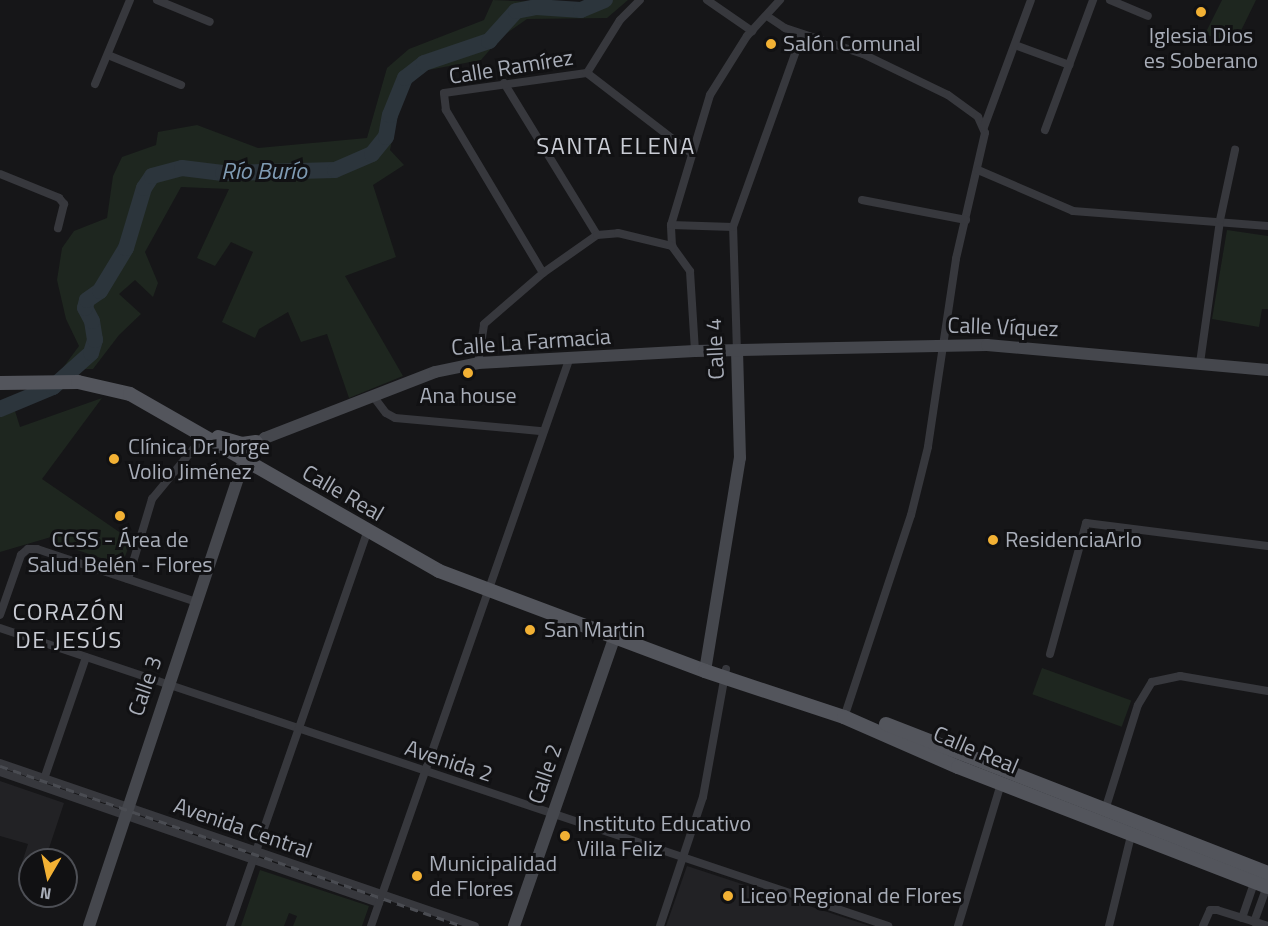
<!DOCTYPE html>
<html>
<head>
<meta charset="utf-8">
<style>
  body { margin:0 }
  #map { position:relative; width:1268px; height:926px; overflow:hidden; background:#161618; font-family:"Titillium Web",sans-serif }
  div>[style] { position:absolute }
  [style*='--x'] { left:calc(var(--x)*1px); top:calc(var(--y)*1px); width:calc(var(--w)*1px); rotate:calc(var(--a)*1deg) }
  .built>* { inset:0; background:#222225 }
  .green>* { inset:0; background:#1e261f; transform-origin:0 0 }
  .river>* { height:16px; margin:-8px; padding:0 8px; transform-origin:8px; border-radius:8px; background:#2c353c }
  .street>* { height:8px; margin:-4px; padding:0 4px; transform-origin:4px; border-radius:4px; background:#37383d }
  .secondary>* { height:12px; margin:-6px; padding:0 6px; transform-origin:6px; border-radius:6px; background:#45474d }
  .primary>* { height:14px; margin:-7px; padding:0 7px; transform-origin:7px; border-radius:7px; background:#53555c }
  .rail>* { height:3px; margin-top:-1.5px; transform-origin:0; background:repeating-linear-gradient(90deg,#4a4c52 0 8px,transparent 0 14px) }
  .dots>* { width:16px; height:16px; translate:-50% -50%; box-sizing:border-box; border:3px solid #111113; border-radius:50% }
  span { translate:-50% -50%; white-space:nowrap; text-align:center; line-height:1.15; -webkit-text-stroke:6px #111113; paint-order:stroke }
  .poi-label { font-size:22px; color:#a8adb8 }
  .left { translate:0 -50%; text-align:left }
  .street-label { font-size:22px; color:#a8adb8 }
  .neighbourhood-label { font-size:24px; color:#c9ccd4; letter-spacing:1.5px }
  .water-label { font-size:24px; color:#7f9bb3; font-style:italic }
  .north { position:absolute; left:18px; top:848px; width:60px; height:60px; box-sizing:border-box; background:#111113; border:2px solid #4d4f55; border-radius:50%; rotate:189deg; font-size:16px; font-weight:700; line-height:24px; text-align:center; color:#a8adb8 }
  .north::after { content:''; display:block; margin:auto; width:21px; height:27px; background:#f2b134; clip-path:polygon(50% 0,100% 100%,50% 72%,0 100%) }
</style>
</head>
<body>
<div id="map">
  <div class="built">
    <i style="clip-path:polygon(0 781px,64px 803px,45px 860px,30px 860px,30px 874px,20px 869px,28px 844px,0 836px)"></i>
    <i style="clip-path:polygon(687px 866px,870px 926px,666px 926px)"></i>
  </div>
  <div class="green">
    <i style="clip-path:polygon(493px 0,582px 4px,587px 0,628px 0,607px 18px,527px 19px,501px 37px,481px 60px,423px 71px,404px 83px,390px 150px,404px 165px,373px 185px,396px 257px,345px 276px,403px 376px,349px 398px,327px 334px,301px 342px,288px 312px,259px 329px,255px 338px,222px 322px,253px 252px,231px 242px,215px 266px,197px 258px,229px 189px,181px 187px,145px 252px,158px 283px,153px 297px,135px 280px,119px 294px,141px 314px,119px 335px,93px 369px,62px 369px,79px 346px,66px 319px,57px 280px,62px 248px,74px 231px,107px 218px,113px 176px,122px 157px,156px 145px,158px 132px,197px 125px,258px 148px,367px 138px,387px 68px,409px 49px,484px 20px)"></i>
    <i style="clip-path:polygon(1222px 0,1256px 0,1234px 45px,1205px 34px)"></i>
    <i style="clip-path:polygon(1227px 230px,1268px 236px,1268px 309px,1262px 309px,1259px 327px,1212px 319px)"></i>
    <i style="clip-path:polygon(102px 398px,42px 479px,131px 540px,122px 565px,50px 541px,51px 537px,0 552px,0 416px,15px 411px,20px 427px)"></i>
    <i style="left:1042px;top:668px;width:95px;height:28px;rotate:20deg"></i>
    <i style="clip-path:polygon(260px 870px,369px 906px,362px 926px,293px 926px,297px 916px,289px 913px,284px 926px,241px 926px)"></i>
  </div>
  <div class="river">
    <i style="--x:0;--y:409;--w:57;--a:-22.5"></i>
    <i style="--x:53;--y:387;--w:51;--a:-41.8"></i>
    <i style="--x:91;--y:353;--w:14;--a:-73"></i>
    <i style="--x:95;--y:340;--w:19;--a:-99"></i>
    <i style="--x:92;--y:321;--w:15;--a:-118"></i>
    <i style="--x:85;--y:308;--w:8;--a:-76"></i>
    <i style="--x:87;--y:300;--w:16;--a:-35"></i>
    <i style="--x:100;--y:291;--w:50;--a:-58.8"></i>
    <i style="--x:126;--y:248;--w:63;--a:-73.3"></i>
    <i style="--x:144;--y:188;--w:14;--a:-56"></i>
    <i style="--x:152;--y:176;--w:31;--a:-15"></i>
    <i style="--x:182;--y:168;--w:41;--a:7"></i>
    <i style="--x:223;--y:173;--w:112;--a:-1.5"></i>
    <i style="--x:335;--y:170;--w:40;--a:-23.4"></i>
    <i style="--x:372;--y:154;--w:22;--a:-51"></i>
    <i style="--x:386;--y:137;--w:22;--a:-80"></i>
    <i style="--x:390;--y:115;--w:40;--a:-68"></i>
    <i style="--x:405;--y:78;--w:24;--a:-38"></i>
    <i style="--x:424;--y:63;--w:69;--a:-18.7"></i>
    <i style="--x:489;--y:41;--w:40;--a:-48"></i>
    <i style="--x:516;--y:11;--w:20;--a:-11"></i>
    <i style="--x:536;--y:7;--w:45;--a:3.8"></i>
    <i style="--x:581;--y:10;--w:26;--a:-23"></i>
  </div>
  <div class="street">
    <i style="--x:157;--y:0;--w:57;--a:22.5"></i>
    <i style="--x:707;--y:0;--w:55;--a:34.6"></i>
    <i style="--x:1110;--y:0;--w:41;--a:22.8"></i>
    <i style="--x:767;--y:16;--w:22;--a:34"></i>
    <i style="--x:785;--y:28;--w:82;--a:18.4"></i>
    <i style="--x:863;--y:54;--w:94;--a:25.8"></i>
    <i style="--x:948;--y:95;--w:37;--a:36"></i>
    <i style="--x:978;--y:117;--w:17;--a:66"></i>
    <i style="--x:985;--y:133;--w:129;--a:103"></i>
    <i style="--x:956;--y:259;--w:190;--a:98.5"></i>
    <i style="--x:928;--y:447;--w:70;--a:104"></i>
    <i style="--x:911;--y:515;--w:213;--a:108.3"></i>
    <i style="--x:1015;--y:45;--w:58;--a:20.3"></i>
    <i style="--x:108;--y:55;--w:79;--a:22.3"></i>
    <i style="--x:587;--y:73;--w:62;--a:-58.1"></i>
    <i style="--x:620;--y:20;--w:28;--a:-45"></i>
    <i style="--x:504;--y:83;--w:178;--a:58.5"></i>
    <i style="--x:95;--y:84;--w:91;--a:-67.4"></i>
    <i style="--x:984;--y:127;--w:135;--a:-69.7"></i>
    <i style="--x:1045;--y:130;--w:139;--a:-69.7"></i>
    <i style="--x:978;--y:170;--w:103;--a:23.3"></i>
    <i style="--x:1073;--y:211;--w:196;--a:4.4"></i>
    <i style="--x:0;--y:174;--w:64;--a:22.1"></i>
    <i style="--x:59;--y:198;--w:8;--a:50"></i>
    <i style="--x:64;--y:204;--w:25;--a:104"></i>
    <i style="--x:862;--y:200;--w:106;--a:10.9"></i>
    <i style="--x:671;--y:225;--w:62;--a:1.8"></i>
    <i style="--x:543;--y:273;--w:190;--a:-120.8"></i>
    <i style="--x:446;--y:110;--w:17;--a:-97"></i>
    <i style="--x:444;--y:93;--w:144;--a:-8"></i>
    <i style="--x:587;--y:73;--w:131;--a:37.6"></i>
    <i style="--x:695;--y:351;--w:80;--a:-93.6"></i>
    <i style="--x:690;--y:271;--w:31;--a:-126"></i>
    <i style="--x:672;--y:246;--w:21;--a:-93"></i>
    <i style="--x:671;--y:225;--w:136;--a:-73.3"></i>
    <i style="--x:710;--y:95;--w:70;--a:-57.9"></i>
    <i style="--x:747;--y:36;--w:49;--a:-47.5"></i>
    <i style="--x:737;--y:352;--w:125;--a:-91.8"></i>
    <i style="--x:733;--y:227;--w:205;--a:-70.3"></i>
    <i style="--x:478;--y:363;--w:39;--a:-81"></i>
    <i style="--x:484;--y:324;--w:78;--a:-40.8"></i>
    <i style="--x:543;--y:273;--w:66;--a:-35.1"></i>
    <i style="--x:597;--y:235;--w:21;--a:-5"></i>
    <i style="--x:618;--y:233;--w:56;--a:13.5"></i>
    <i style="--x:1200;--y:363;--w:144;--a:-82"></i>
    <i style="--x:1220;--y:220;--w:72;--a:-77.9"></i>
    <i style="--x:373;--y:396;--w:21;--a:53"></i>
    <i style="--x:386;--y:413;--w:10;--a:29"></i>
    <i style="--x:395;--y:418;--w:148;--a:5.1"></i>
    <i style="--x:128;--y:579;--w:84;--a:-73.3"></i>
    <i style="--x:152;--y:499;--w:82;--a:-50.5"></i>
    <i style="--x:0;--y:615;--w:64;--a:-70.7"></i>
    <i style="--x:21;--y:555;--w:9;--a:-41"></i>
    <i style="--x:28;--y:549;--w:9;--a:0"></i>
    <i style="--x:37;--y:549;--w:168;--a:18.4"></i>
    <i style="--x:0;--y:628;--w:937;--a:18.55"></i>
    <i style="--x:1050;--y:654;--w:136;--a:-74.6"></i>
    <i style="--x:1086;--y:523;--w:183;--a:7.2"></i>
    <i style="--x:0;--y:763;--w:502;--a:18.94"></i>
    <i style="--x:0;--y:772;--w:401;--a:19.1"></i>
    <i style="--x:43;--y:782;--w:132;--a:-71"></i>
    <i style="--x:1105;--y:810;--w:110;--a:-72.6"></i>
    <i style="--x:1138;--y:705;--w:27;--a:-59"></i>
    <i style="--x:1152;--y:682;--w:29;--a:-12"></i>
    <i style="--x:1180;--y:676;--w:89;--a:9.7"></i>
    <i style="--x:1242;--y:918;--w:37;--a:-71"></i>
    <i style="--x:1254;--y:922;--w:37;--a:-70"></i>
    <i style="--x:230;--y:926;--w:417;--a:-70.8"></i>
    <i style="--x:371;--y:926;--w:600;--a:-70.72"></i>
    <i style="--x:660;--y:926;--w:136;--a:-71.6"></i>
    <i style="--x:703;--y:797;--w:130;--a:-79.8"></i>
    <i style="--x:958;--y:926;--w:148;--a:-73.2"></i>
    <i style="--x:1109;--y:926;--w:93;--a:-76.3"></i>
    <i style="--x:1203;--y:926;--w:17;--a:-66"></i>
    <i style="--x:1210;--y:910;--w:7;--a:0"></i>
    <i style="--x:1217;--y:910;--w:53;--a:17.4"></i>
  </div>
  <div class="secondary">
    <i style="--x:705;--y:671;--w:216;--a:-80.7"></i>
    <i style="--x:740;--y:458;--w:106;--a:-91.6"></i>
    <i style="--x:89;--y:926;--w:497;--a:-71.6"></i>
    <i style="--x:246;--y:454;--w:25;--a:-40"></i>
    <i style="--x:265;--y:438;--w:182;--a:-21.2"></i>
    <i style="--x:435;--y:372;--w:44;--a:-11.8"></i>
    <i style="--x:478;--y:363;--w:217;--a:-3.2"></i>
    <i style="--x:695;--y:351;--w:292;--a:-1.2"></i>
    <i style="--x:987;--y:345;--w:282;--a:5.1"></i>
    <i style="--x:514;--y:926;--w:307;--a:-70.8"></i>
  </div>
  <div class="primary">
    <i style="--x:0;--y:383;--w:78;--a:-0.7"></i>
    <i style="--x:78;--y:382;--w:53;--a:13"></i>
    <i style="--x:130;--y:394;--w:356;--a:29.8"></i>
    <i style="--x:439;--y:571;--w:284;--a:20.6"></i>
    <i style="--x:705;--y:671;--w:146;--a:18.3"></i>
    <i style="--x:844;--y:717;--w:124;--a:23.7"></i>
    <i style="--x:958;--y:767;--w:332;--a:21.2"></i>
    <i style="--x:218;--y:437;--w:25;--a:16"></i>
    <i style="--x:242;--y:444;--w:14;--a:-8"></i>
    <i style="--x:886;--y:724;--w:410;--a:21.3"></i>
  </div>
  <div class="rail">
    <i style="--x:0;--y:766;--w:489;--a:19.1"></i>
  </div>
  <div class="dots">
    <i style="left:1201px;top:12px;background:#f2b134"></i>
    <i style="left:771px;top:44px;background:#f2b134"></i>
    <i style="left:468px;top:373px;background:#f2b134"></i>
    <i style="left:114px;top:459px;background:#f2b134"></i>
    <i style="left:120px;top:516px;background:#f2b134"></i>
    <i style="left:993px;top:540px;background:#f2b134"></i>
    <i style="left:530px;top:630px;background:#f2b134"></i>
    <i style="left:565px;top:836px;background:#f2b134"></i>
    <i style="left:417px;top:876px;background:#f2b134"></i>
    <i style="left:728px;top:896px;background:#f2b134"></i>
  </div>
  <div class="poi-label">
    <span style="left:1201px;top:48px">Iglesia Dios<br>es Soberano</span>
    <span class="left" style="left:783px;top:44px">Salón Comunal</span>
    <span style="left:468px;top:396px">Ana house</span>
    <span class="left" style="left:128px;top:459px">Clínica Dr. Jorge<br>Volio Jiménez</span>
    <span style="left:120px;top:552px">CCSS - Área de<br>Salud Belén - Flores</span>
    <span class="left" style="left:1005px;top:540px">ResidenciaArlo</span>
    <span class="left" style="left:544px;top:630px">San Martin</span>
    <span class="left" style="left:577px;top:836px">Instituto Educativo<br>Villa Feliz</span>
    <span class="left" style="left:429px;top:876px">Municipalidad<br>de Flores</span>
    <span class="left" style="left:740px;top:896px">Liceo Regional de Flores</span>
  </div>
  <div class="street-label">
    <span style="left:511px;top:67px;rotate:-9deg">Calle Ramírez</span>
    <span style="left:1003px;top:327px;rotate:2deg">Calle Víquez</span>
    <span style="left:531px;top:342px;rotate:-4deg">Calle La Farmacia</span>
    <span style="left:715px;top:349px;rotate:-93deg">Calle 4</span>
    <span style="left:343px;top:493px;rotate:30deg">Calle Real</span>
    <span style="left:145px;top:686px;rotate:-71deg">Calle 3</span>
    <span style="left:976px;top:750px;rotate:23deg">Calle Real</span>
    <span style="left:449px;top:761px;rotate:18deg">Avenida 2</span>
    <span style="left:545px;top:774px;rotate:-71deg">Calle 2</span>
    <span style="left:243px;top:828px;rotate:19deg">Avenida Central</span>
  </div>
  <div class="neighbourhood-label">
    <span style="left:616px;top:146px">SANTA ELENA</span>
    <span style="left:69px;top:626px">CORAZÓN<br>DE JESÚS</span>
  </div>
  <div class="water-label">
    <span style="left:264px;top:171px">Río Burío</span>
  </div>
  <div class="north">N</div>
</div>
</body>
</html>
